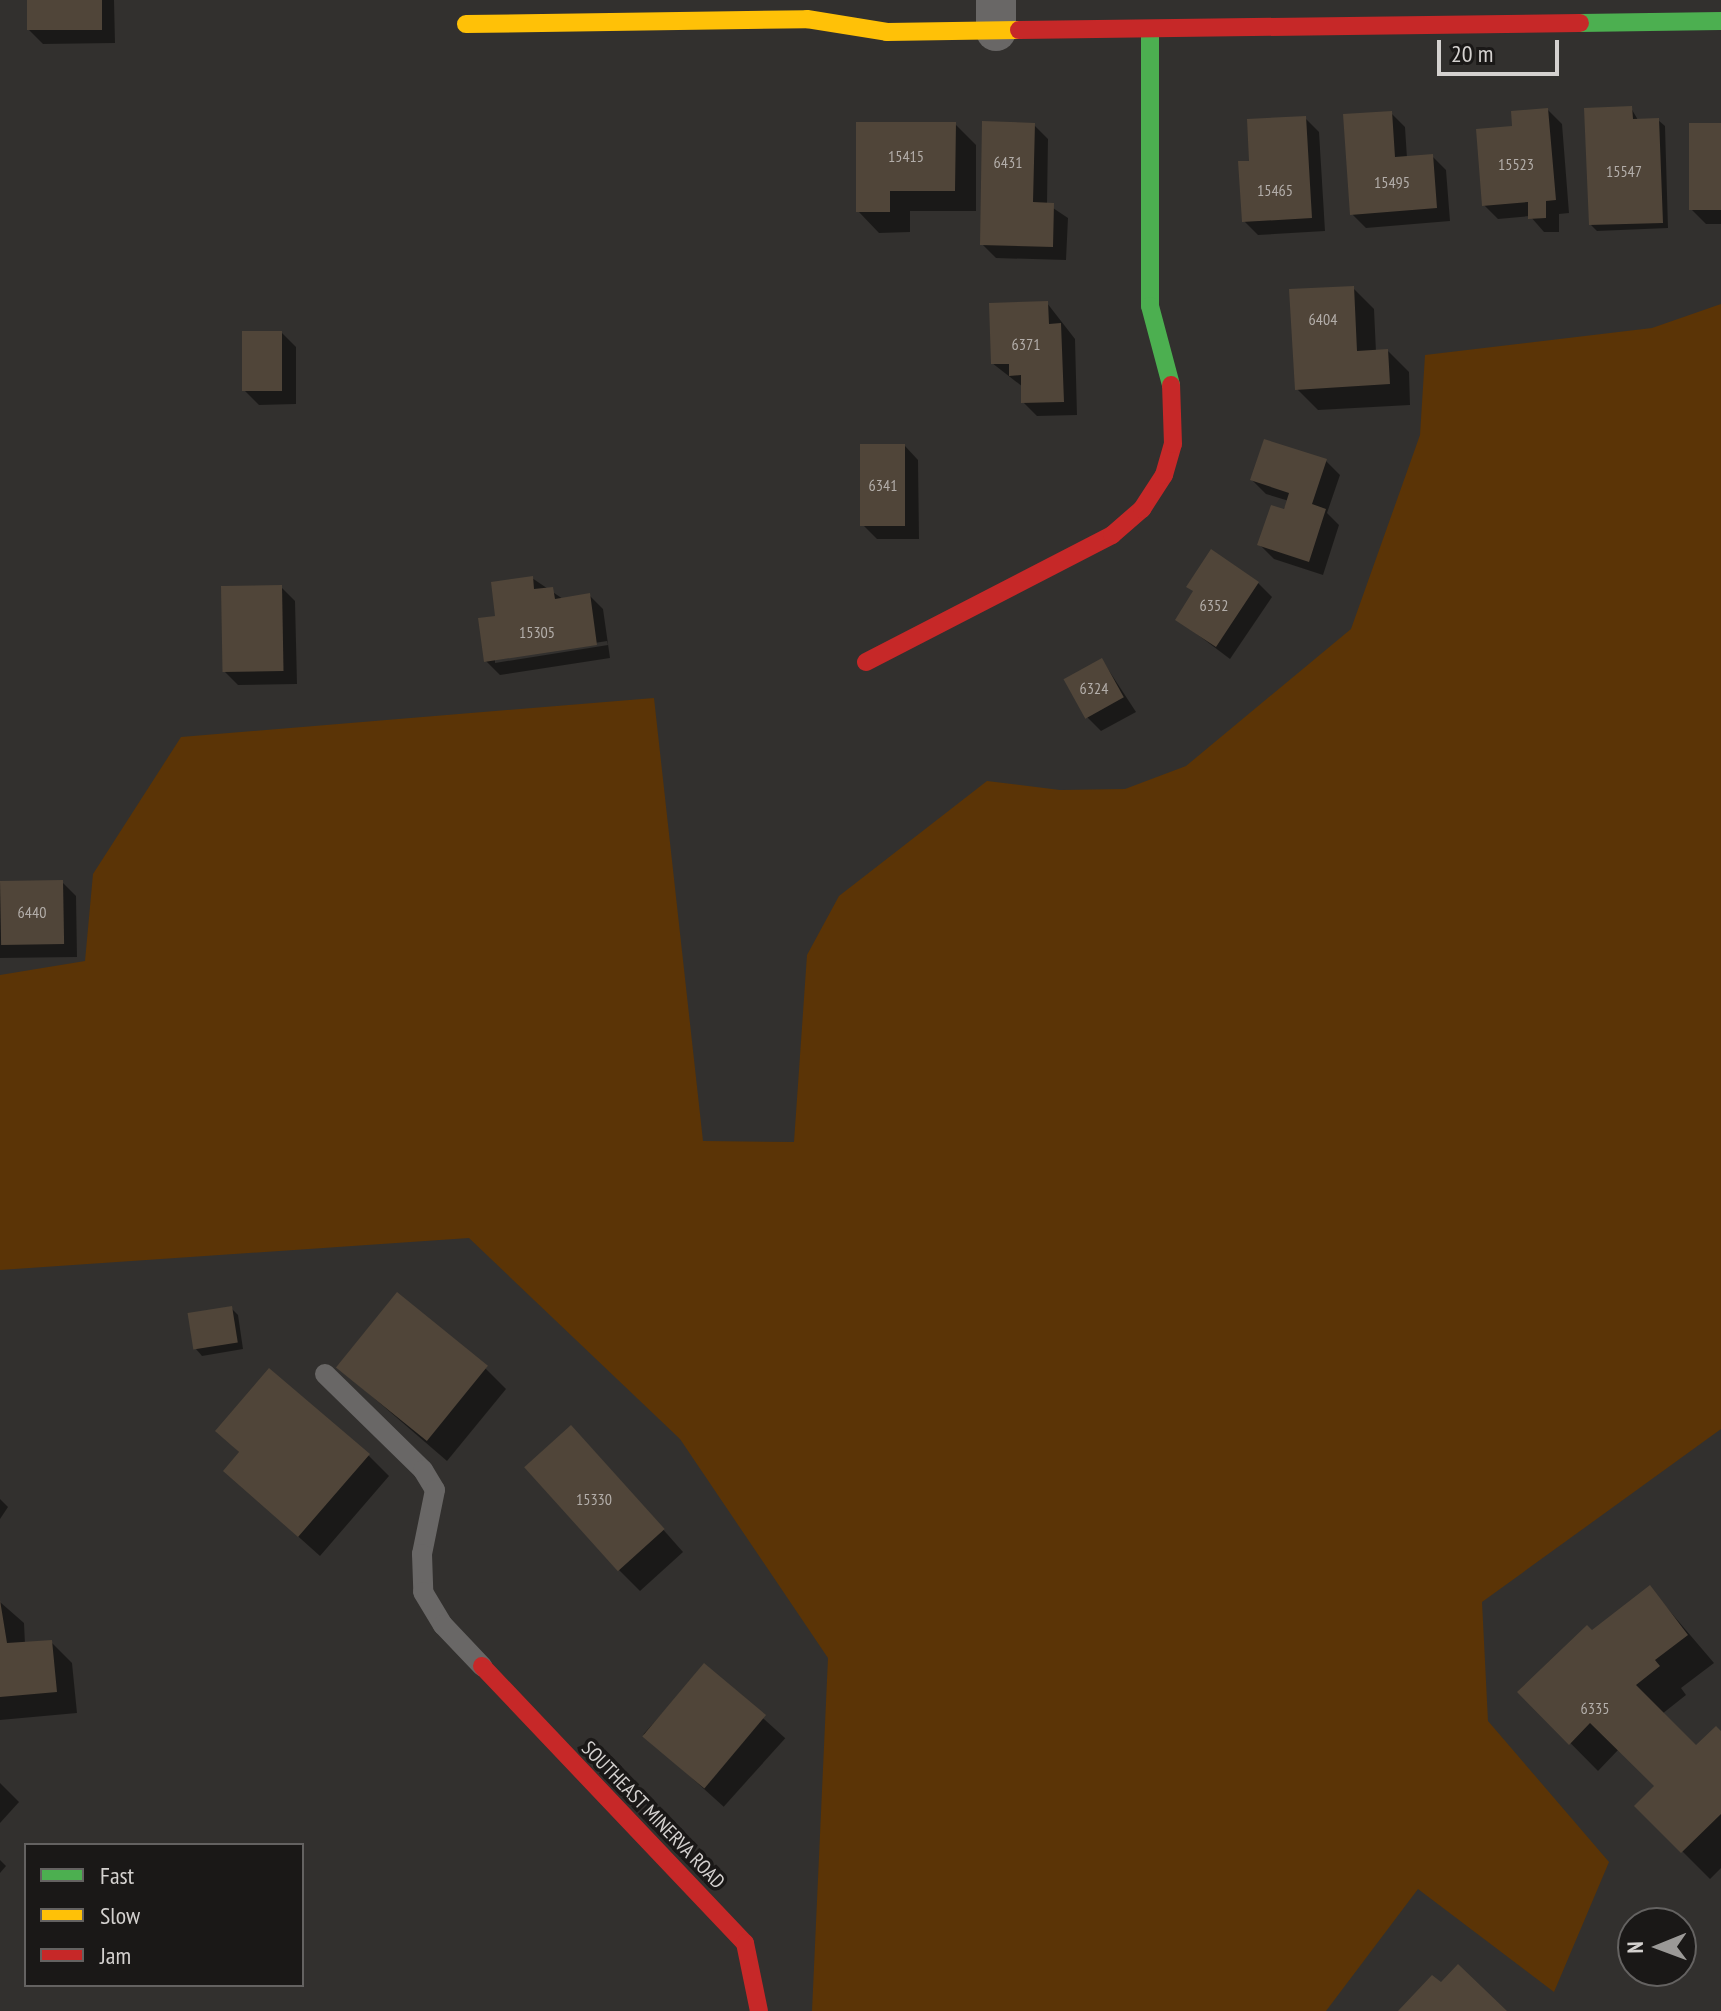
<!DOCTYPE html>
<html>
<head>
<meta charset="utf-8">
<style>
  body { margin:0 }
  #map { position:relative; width:1721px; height:2011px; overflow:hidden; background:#32302e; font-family:"PT Sans Narrow",sans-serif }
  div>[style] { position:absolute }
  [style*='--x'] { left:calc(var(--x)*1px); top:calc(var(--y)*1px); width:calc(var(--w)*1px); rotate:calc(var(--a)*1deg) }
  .green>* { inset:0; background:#5b3406 }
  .shadow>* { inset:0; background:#0007; transform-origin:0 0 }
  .building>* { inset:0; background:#504539; transform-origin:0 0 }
  .lane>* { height:20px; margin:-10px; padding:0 10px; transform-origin:10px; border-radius:10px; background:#696766 }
  .street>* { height:40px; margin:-20px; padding:0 20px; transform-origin:20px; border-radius:20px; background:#696766 }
  .fast>* { height:18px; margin:-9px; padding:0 9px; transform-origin:9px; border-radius:9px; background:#4caf50 }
  .slow>* { height:18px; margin:-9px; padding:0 9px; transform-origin:9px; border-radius:9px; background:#ffc107 }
  .jam>* { height:18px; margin:-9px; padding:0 9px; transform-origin:9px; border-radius:9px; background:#c62828 }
  span { translate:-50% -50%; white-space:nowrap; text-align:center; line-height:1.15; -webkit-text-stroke:7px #1a1817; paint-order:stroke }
  .number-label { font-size:16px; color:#b3aeaa }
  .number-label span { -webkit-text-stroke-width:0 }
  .street-label { font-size:20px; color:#d4d1cf }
  .legend { position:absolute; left:24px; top:1843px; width:280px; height:144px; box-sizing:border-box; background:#1a1817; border:2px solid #646261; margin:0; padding:10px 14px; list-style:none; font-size:24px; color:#d4d1cf }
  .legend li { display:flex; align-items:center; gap:16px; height:40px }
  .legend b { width:40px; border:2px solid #646261 }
  .north { position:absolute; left:1617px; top:1907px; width:80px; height:80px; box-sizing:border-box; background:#1a1817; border:2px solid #646261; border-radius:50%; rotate:269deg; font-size:22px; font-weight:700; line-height:32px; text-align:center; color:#d4d1cf }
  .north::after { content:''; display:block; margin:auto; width:28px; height:36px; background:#9b9997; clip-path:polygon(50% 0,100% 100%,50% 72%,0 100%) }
  .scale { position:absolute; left:1437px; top:40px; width:122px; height:36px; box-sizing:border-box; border:4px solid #d4d1cf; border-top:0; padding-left:10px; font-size:24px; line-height:28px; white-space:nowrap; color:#d4d1cf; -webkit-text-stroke:6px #1a1817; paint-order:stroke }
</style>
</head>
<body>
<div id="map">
  <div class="green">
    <i style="clip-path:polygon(1721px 304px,1721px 1429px,1482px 1602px,1488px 1721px,1609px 1862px,1554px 1992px,1418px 1889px,1326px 2011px,812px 2011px,828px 1658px,680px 1439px,469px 1238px,0 1270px,0 975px,85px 961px,93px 874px,181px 737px,654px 698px,703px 1141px,794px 1142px,807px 955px,839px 896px,987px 781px,1060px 790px,1125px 789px,1186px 766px,1351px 629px,1420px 435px,1425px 355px,1652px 328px)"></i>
  </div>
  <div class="shadow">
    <i style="clip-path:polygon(29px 0,114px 0,115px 43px,43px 44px,29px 30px)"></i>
    <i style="clip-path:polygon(1631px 108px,1638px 120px,1658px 120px,1665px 126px,1668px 228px,1597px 231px,1591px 225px)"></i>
    <i style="clip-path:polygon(1548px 110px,1562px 124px,1569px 213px,1559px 214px,1559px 232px,1544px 232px,1530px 216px,1498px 219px,1484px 205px,1514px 128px)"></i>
    <i style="clip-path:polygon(1391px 113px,1405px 127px,1407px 158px,1432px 156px,1446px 170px,1450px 221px,1366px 228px,1352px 214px)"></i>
    <i style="clip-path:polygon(1305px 118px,1319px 132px,1325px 231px,1258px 235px,1244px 221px)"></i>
    <i style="clip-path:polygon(955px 124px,976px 145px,976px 211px,910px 211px,910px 232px,879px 233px,858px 211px)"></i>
    <i style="clip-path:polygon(1034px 125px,1048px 139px,1047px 204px,1068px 218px,1066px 260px,996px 258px,982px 244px)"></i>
    <i style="clip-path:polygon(1721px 125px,1721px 224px,1706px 224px,1692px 210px)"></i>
    <i style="clip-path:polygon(1353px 288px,1374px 309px,1376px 352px,1388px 351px,1409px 372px,1410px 405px,1318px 410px,1297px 389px)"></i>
    <i style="clip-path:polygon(1047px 303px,1075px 339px,1077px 415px,1037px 416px,1023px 402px,1023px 387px,992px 363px)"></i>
    <i style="clip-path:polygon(282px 333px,296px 347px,296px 404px,259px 405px,245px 391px)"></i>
    <i style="clip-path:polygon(905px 446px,918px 460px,919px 539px,877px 539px,863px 525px)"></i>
    <i style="clip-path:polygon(1326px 461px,1340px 475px,1327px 513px,1339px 525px,1323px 575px,1274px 559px,1260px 545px,1289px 501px,1266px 494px,1252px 480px)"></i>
    <i style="clip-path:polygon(evenodd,532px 578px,563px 599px,589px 595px,603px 609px,610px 658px,500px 675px,486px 661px,498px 617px,532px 578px,607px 641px,608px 645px,495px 663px,495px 659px,607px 641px)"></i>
    <i style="clip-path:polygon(1258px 583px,1272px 597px,1230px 659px,1177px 619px,1195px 593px)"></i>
    <i style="clip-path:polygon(281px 587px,295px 601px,297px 684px,238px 685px,224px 671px)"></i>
    <i style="clip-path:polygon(1102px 660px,1136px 712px,1101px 731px,1087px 717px)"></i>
    <i style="clip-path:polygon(62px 882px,76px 896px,77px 957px,0 958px,0 883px)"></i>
    <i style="clip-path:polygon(231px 1308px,238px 1315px,243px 1349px,202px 1356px,196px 1349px)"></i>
    <i style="clip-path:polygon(338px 1367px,485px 1368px,506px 1389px,447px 1461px)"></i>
    <i style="clip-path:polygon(218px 1431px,368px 1455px,389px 1476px,320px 1556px,225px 1471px,241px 1454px)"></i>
    <i style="clip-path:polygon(592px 1449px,683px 1552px,640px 1591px,619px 1570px)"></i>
    <i style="clip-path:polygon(0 1499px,8px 1507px,0 1519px)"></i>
    <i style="clip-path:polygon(1650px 1588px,1714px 1663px,1681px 1688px,1686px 1695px,1662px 1714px,1696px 1748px,1721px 1734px,1721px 1868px,1710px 1879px,1637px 1806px,1657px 1786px,1619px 1749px,1598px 1771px,1520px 1692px)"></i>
    <i style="clip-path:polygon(0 1602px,24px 1623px,25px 1644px,51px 1642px,72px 1663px,77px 1713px,0 1720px)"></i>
    <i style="left:705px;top:1666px;width:108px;height:92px;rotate:42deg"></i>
    <i style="clip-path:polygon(0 1783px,19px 1802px,0 1823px)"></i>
    <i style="clip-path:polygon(0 1860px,6px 1866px,0 1873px)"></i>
  </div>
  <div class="building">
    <i style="left:27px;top:0;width:75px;height:30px"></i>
    <i style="clip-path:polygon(1632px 106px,1633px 119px,1659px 118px,1663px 223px,1589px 225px,1584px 108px)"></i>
    <i style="clip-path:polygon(1548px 108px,1556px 200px,1546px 201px,1546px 218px,1528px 219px,1528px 202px,1482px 206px,1476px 129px,1512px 126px,1511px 111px)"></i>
    <i style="clip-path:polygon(1392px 111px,1395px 157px,1433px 154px,1437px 208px,1350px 215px,1343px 114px)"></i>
    <i style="clip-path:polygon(1306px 116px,1312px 218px,1242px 222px,1238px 161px,1249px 161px,1247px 119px)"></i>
    <i style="clip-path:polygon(982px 121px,1035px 123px,1033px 202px,1054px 203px,1053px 247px,980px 245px)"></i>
    <i style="clip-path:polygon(856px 122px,956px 122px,955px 191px,890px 191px,890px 212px,856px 212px)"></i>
    <i style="left:1721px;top:123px;width:87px;height:32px;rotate:90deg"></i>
    <i style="clip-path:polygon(1354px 286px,1357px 351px,1388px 349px,1390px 384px,1295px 390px,1289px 289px)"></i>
    <i style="clip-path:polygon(1048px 301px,1049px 324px,1061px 323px,1064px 402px,1021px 403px,1021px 375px,1009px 376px,1009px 364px,991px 364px,989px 303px)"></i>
    <i style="left:242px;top:331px;width:40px;height:60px"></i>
    <i style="clip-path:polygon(1264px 439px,1327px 459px,1312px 504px,1326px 509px,1309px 562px,1257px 545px,1271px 505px,1284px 509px,1289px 493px,1250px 480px)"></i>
    <i style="left:860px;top:444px;width:45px;height:82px"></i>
    <i style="clip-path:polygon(1211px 549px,1259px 582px,1216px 647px,1175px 620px,1193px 591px,1186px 587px)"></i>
    <i style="clip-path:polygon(533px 576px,534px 589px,553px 587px,555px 599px,590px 593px,597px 645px,484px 662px,478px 618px,495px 616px,491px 582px)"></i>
    <i style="left:282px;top:585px;width:86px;height:61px;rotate:89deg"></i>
    <i style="left:1102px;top:658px;width:45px;height:44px;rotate:61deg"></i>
    <i style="left:63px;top:880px;width:64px;height:63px;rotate:89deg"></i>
    <i style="left:397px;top:1292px;width:117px;height:97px;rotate:39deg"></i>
    <i style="left:232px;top:1306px;width:37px;height:45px;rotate:81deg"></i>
    <i style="clip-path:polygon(269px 1368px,370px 1454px,298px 1537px,223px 1471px,239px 1452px,215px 1431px)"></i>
    <i style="left:571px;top:1425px;width:140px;height:63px;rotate:48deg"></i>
    <i style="clip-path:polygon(1650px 1585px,1688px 1635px,1655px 1660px,1660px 1666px,1636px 1685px,1696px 1745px,1716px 1726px,1721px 1731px,1721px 1814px,1681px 1853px,1634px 1806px,1654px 1786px,1590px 1723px,1569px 1745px,1517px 1692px,1587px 1625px,1592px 1630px)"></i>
    <i style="clip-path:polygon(0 1600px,7px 1643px,52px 1640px,57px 1692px,0 1697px)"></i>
    <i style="left:704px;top:1663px;width:81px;height:96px;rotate:40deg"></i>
    <i style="clip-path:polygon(1458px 1964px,1507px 2011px,1398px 2011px,1432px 1975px,1441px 1982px)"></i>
  </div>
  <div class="lane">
    <i style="--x:325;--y:1374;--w:137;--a:44.4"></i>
    <i style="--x:423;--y:1470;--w:23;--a:59"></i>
    <i style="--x:435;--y:1490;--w:65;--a:101.5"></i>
    <i style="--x:422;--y:1554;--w:38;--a:88"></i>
    <i style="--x:423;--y:1592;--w:39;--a:59"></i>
    <i style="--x:443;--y:1625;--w:57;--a:46.4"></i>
  </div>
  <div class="street">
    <i style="--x:996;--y:0;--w:31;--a:90"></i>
  </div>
  <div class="fast">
    <i style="--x:1580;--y:23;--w:141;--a:-0.8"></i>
    <i style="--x:1150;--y:29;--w:277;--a:90"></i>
    <i style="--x:1150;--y:306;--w:82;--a:75.1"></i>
  </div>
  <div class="slow">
    <i style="--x:466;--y:24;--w:341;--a:-0.8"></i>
    <i style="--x:807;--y:19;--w:81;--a:9.2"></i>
    <i style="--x:887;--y:32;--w:132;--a:-0.9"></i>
  </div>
  <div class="jam">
    <i style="--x:1019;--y:30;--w:561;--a:-0.71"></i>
    <i style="--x:866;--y:662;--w:277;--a:-27.3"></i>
    <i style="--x:1112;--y:535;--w:40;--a:-41"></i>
    <i style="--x:1142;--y:509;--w:40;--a:-57.1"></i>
    <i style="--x:1164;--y:475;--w:32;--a:-74"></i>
    <i style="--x:1173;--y:444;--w:59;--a:-91.9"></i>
    <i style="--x:482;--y:1666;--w:382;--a:46.5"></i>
    <i style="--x:745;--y:1943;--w:69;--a:78.4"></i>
  </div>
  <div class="number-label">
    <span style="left:906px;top:156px">15415</span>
    <span style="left:1008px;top:162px">6431</span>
    <span style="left:1516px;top:164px">15523</span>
    <span style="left:1624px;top:171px">15547</span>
    <span style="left:1392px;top:182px">15495</span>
    <span style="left:1275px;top:190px">15465</span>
    <span style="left:1323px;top:319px">6404</span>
    <span style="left:1026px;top:344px">6371</span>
    <span style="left:883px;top:485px">6341</span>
    <span style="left:1214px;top:605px">6352</span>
    <span style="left:537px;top:632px">15305</span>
    <span style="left:1094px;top:688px">6324</span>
    <span style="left:32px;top:912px">6440</span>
    <span style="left:594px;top:1499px">15330</span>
    <span style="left:1595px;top:1708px">6335</span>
  </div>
  <div class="street-label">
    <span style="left:653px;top:1815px;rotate:46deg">SOUTHEAST MINERVA ROAD</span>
  </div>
  <ul class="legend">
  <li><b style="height:10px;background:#4caf50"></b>Fast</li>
  <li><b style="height:10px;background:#ffc107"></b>Slow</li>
  <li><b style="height:10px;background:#c62828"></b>Jam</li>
  </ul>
  <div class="north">N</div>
  <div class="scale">20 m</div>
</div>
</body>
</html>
